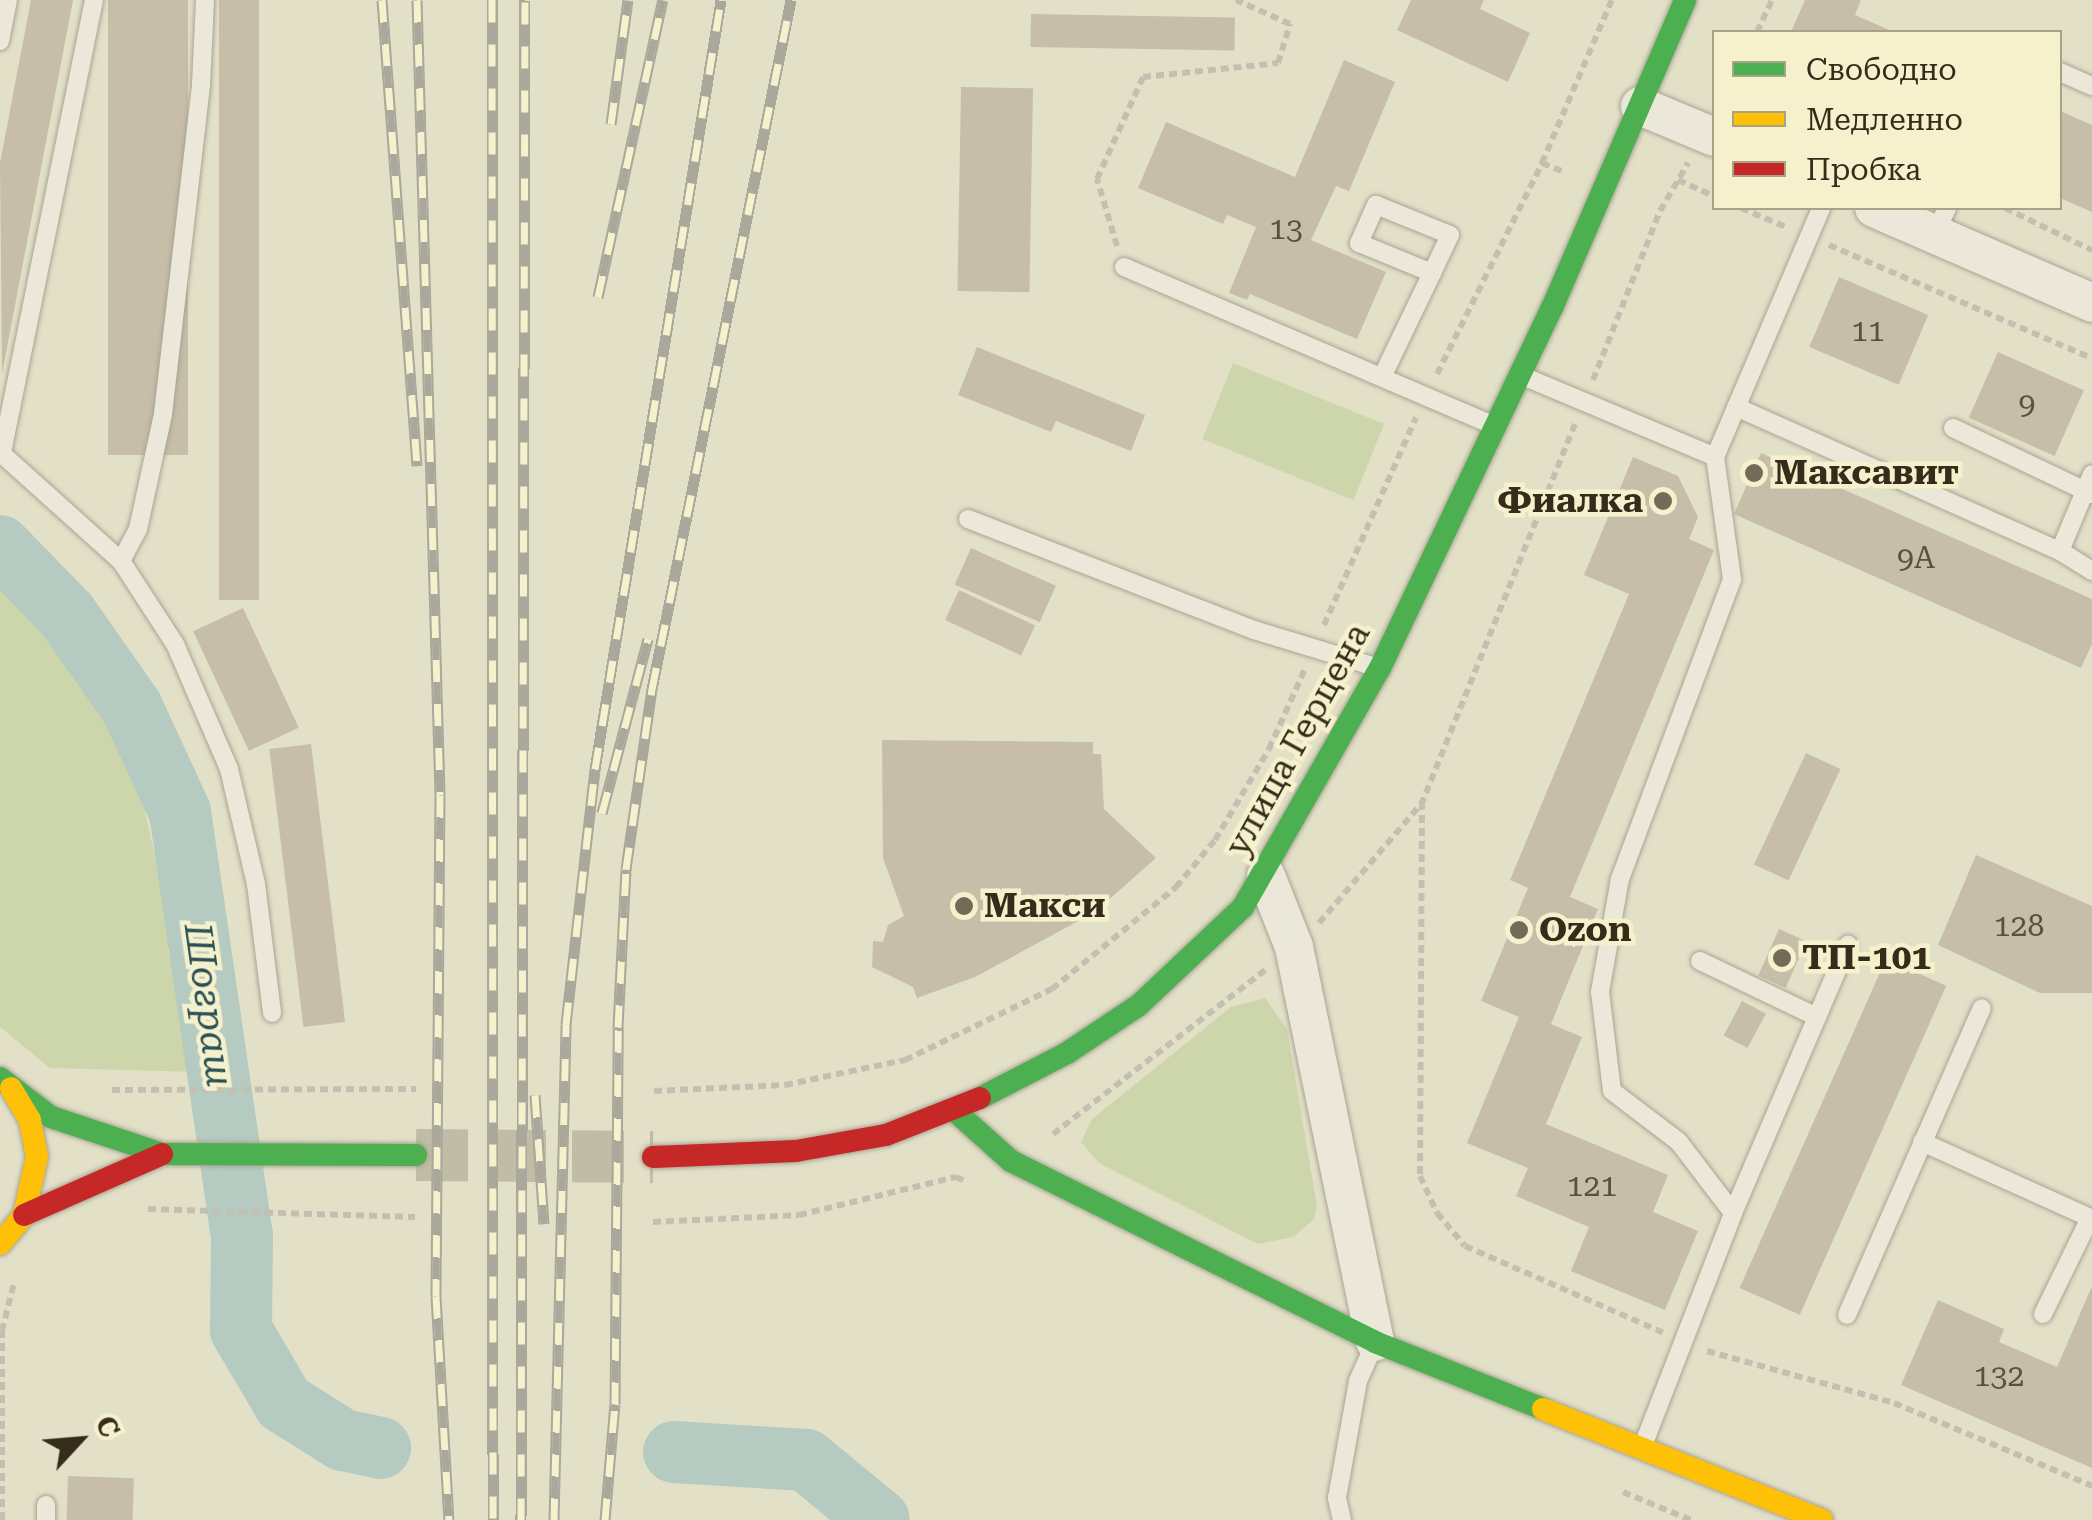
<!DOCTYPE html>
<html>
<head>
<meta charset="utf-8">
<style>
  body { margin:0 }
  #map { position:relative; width:2092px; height:1520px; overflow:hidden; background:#e3e0c8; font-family:"Roboto Serif",serif }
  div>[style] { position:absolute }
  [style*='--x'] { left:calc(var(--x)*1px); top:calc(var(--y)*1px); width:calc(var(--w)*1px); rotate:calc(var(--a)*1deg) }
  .green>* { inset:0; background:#cdd5aa; transform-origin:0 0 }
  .river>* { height:62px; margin:-31px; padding:0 31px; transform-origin:31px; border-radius:31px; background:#b5cac0 }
  .building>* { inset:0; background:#c7bea9; transform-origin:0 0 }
  .secondary-tunnel>* { height:52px; margin-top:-26px; transform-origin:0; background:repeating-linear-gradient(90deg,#c0bca5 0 52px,transparent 0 78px) }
  .path>* { height:6px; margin-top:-3px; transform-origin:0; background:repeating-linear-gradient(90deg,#c3c0b1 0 8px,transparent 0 13px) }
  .roads { filter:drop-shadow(0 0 2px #a8a492) drop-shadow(0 0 2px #a8a492) }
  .lane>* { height:18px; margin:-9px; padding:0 9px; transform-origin:9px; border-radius:9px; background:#ebe8da }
  .street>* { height:38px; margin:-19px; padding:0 19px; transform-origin:19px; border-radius:19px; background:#ebe8da }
  .fast>* { height:22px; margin:-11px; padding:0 11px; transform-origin:11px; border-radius:11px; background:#4caf50 }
  .slow>* { height:22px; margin:-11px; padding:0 11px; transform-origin:11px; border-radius:11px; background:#ffc107 }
  .jam>* { height:22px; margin:-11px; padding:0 11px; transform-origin:11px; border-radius:11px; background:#c62828 }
  .rail>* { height:11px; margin-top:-5.5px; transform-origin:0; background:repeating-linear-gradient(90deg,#f6f1cd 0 22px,#aaa79b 0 44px); box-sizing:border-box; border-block:2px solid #aaa79b }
  .dots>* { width:28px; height:28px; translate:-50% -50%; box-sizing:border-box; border:5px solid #f6f1cd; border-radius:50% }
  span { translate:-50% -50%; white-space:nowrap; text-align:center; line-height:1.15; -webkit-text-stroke:9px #f6f1cd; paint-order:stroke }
  .number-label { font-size:30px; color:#5a503e }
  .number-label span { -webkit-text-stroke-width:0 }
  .poi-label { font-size:35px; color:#352c1b; font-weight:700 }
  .left { translate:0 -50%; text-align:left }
  .right { translate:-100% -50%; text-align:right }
  .street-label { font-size:35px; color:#352c1b }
  .water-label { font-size:38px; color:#2a5156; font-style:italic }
  .legend { position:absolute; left:1712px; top:30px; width:350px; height:180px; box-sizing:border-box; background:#f6f1cd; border:2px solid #a9a286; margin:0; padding:12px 18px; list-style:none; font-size:30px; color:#352c1b }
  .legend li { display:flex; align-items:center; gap:20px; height:50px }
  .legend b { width:50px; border:2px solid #a9a286 }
  .north { position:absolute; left:30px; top:1390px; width:100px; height:100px; -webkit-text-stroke:8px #f6f1cd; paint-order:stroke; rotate:64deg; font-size:28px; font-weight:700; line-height:40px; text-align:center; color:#352c1b }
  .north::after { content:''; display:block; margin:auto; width:35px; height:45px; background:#352c1b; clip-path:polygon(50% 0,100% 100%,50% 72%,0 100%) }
</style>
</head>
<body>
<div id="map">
  <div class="green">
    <i style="left:1233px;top:363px;width:163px;height:82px;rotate:22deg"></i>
    <i style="clip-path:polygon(0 589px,86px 673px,150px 782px,145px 811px,171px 929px,168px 953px,185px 984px,199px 1072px,50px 1068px,0 1027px)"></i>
    <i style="clip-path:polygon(1265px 998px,1287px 1029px,1317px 1206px,1314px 1219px,1293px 1237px,1258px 1244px,1099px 1163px,1081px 1142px,1092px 1119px,1231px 1007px)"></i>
  </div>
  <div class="river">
    <i style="--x:0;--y:546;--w:96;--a:45.8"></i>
    <i style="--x:67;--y:615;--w:113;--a:55"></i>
    <i style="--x:132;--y:708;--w:115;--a:65.2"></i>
    <i style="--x:180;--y:812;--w:428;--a:81.7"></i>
    <i style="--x:242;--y:1235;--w:95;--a:90.6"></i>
    <i style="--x:241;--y:1330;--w:85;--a:59.5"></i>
    <i style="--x:284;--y:1403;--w:70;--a:32.1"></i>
    <i style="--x:343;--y:1440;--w:38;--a:12"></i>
    <i style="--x:674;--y:1452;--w:132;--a:3.5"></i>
    <i style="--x:806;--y:1460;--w:94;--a:39.4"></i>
  </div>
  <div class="building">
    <i style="clip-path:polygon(31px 0,73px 0,2px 374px,0 163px)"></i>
    <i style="left:108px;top:0;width:80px;height:455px"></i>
    <i style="left:219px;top:0;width:40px;height:600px"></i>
    <i style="clip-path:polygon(1411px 0,1484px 0,1480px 9px,1530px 33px,1508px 82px,1397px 30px)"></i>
    <i style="clip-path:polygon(1805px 0,1861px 0,1855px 15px,1894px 32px,1791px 32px)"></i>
    <i style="left:1031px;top:14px;width:204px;height:33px;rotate:1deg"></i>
    <i style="clip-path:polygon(1344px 60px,1395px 82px,1349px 191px,1336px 186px,1311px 240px,1386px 272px,1357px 339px,1250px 294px,1247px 300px,1229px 293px,1256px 227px,1227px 215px,1223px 224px,1138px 188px,1166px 122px,1295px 177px)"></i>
    <i style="left:961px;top:87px;width:72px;height:204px;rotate:1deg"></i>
    <i style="clip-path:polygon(2060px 111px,2092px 125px,2092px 212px,2060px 198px)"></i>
    <i style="left:1839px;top:277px;width:97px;height:76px;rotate:23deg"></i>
    <i style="clip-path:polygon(977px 347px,1145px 415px,1131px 451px,1056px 421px,1051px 432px,958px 395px)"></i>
    <i style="left:1998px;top:352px;width:94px;height:72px;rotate:24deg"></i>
    <i style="clip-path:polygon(1761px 453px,2092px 599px,2092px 644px,2081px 668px,1734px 514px)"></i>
    <i style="clip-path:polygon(1633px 457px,1678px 476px,1698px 517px,1689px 539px,1714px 550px,1570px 897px,1598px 909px,1551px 1024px,1582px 1037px,1546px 1124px,1668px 1175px,1653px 1212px,1698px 1231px,1665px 1310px,1571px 1271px,1589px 1227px,1516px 1196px,1528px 1168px,1467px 1143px,1519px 1017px,1481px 1001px,1528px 888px,1510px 880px,1629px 594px,1584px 575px)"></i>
    <i style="left:971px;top:548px;width:93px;height:40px;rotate:24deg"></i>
    <i style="left:959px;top:590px;width:84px;height:33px;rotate:25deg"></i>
    <i style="left:243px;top:608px;width:132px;height:55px;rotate:65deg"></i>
    <i style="clip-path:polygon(882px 740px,1093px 742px,1093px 754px,1101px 754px,1104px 809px,1156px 858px,1095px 912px,975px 977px,917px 998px,913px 987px,872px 967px,873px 941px,883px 942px,888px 925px,904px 916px,883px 858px)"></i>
    <i style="left:311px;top:744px;width:280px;height:42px;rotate:83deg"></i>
    <i style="left:1806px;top:753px;width:38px;height:123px;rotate:25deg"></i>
    <i style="clip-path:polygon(1976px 855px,2092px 906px,2092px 993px,2040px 993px,1938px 945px)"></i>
    <i style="left:1779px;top:929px;width:30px;height:51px;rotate:24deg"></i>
    <i style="left:1886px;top:959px;width:66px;height:360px;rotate:24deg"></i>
    <i style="left:1742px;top:1001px;width:27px;height:39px;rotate:28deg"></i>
    <i style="clip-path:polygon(2092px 1286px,2092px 1468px,1901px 1385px,1938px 1300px,2004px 1329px,1999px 1342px,2057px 1367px)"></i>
    <i style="left:68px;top:1476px;width:66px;height:44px;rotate:2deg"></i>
  </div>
  <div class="secondary-tunnel">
    <i style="--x:416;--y:1155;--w:237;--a:0.5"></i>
  </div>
  <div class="path">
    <i style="--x:1757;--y:32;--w:35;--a:-65"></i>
    <i style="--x:1542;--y:163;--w:24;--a:22"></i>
    <i style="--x:1678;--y:180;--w:39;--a:24"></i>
    <i style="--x:1741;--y:208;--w:49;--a:22.9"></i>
    <i style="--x:2005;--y:208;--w:97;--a:25.8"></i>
    <i style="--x:1829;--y:245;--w:286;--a:23.3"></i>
    <i style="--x:1117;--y:246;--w:70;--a:-106.6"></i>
    <i style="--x:1097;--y:179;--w:112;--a:-65.7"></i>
    <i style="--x:1143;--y:77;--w:136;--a:-5.9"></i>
    <i style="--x:1278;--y:63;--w:41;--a:-72.9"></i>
    <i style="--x:1290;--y:24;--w:59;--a:-156"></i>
    <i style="--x:1437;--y:374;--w:236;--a:-63.5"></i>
    <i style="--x:1542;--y:163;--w:177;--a:-66.8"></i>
    <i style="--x:1593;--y:380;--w:182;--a:-68.4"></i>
    <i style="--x:1660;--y:211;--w:56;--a:-59.7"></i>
    <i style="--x:1575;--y:424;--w:408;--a:112"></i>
    <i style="--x:1422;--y:802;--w:374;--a:90.3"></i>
    <i style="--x:1420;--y:1176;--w:41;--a:65.3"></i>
    <i style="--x:1437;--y:1213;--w:43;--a:49.7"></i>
    <i style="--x:1465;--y:1246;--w:217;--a:23.6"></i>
    <i style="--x:1324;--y:625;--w:227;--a:-66.1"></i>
    <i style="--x:1319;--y:923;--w:158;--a:-49.4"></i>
    <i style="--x:112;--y:1090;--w:304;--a:-0.2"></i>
    <i style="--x:654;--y:1091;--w:131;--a:-2.6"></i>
    <i style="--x:785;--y:1085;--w:123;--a:-11.8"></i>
    <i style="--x:905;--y:1060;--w:163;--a:-25.8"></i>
    <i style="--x:1052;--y:989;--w:161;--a:-39.4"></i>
    <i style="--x:1176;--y:887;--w:61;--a:-50.3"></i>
    <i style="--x:1215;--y:840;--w:106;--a:-59.3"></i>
    <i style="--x:1269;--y:749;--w:88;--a:-65.8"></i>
    <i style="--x:1053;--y:1134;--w:268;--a:-37.7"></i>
    <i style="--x:148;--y:1209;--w:267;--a:1.7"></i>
    <i style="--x:653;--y:1222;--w:146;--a:-2.7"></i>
    <i style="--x:799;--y:1215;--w:162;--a:-13.6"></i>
    <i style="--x:956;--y:1177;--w:10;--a:24"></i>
    <i style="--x:1707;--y:1351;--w:194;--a:15.5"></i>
    <i style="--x:1894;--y:1403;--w:215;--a:22.7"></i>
    <i style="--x:1623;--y:1492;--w:74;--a:22.4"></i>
    <i style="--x:2;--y:1520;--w:189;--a:-90"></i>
    <i style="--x:2;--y:1331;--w:49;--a:-76"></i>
  </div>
  <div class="roads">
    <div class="lane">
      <i style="--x:94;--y:0;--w:463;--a:101.5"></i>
      <i style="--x:2;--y:454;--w:160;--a:42"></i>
      <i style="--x:121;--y:561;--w:36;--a:-62"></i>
      <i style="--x:138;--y:529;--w:118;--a:-77.7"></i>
      <i style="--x:163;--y:414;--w:331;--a:-83.4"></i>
      <i style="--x:201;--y:85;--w:85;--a:-87.3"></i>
      <i style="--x:0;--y:41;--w:42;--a:-79"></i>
      <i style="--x:2060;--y:72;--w:35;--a:24"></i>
      <i style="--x:1935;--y:234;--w:29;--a:-65"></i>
      <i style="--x:1124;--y:267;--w:399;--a:23.2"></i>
      <i style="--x:1383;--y:375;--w:113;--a:-64.3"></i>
      <i style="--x:1432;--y:273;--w:42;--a:-64.7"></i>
      <i style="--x:1450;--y:235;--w:80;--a:-157.9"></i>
      <i style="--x:1376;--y:205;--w:42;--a:114.1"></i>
      <i style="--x:1359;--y:243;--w:79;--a:22.3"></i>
      <i style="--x:1525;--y:377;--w:206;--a:22.8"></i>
      <i style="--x:1736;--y:407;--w:355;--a:24"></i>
      <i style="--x:2060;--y:551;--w:83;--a:-67.4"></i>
      <i style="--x:1953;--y:428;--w:154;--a:25.4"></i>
      <i style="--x:968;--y:519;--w:307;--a:21.2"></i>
      <i style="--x:1254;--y:630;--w:127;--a:16.9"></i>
      <i style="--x:2060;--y:551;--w:38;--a:32"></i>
      <i style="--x:121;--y:561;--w:99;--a:57"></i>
      <i style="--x:175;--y:644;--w:136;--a:66.6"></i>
      <i style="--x:229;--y:769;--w:118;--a:76.8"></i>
      <i style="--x:256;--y:884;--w:130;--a:82.9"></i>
      <i style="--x:1700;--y:961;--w:130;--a:25.6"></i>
      <i style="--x:1922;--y:1142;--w:184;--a:24.3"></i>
      <i style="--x:2090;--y:1218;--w:107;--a:116.1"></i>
      <i style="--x:1733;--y:1213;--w:292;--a:-66.8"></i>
      <i style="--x:1847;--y:1315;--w:335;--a:-66.3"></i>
      <i style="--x:1644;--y:1443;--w:247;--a:-68.8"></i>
      <i style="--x:1733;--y:1213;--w:89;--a:-127.3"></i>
      <i style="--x:1679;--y:1142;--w:84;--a:-142.7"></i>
      <i style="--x:1612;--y:1091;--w:100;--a:-96.9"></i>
      <i style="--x:1600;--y:992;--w:115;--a:-80"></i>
      <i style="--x:1620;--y:879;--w:320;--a:-69.5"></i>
      <i style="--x:1732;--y:579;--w:123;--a:-97.9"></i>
      <i style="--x:1715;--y:457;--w:271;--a:-66.9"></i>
      <i style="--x:46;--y:1505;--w:15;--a:90"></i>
      <i style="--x:1342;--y:1520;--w:23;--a:-103"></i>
      <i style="--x:1337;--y:1498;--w:119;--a:-79.8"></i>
      <i style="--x:1358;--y:1381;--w:37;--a:-66"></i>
    </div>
    <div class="street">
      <i style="--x:1640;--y:106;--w:80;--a:22.7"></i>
      <i style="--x:1874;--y:208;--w:238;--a:23.5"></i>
      <i style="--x:1266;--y:876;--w:76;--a:68.5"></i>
      <i style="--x:1294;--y:947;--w:403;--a:78.4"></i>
    </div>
    <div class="fast">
      <i style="--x:0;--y:1078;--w:64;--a:37.4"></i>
      <i style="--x:51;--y:1117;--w:117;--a:18.4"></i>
      <i style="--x:162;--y:1154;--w:254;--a:0.2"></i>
      <i style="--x:980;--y:1098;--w:98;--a:-27.3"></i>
      <i style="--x:1067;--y:1053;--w:87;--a:-33.7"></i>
      <i style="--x:1139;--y:1005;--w:143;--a:-43.3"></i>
      <i style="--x:1243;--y:907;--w:275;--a:-60.2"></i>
      <i style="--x:1380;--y:668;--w:399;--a:-64.5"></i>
      <i style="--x:1552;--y:308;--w:335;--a:-66.6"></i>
      <i style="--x:955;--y:1111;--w:75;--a:41.8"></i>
      <i style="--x:1011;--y:1161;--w:407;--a:26.4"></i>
      <i style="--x:1375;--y:1342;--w:181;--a:21.7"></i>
    </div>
    <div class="slow">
      <i style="--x:0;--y:1244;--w:38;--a:-50"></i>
      <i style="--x:24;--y:1215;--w:59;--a:-77.4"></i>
      <i style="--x:37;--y:1157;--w:38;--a:-101"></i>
      <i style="--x:30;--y:1120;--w:37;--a:-121"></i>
      <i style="--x:1543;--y:1409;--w:300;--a:21.7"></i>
    </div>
    <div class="jam">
      <i style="--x:653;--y:1157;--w:143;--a:-2.4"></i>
      <i style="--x:796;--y:1151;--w:91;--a:-10.1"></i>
      <i style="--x:886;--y:1135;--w:101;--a:-21.5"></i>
      <i style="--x:24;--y:1215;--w:151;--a:-23.8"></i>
    </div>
  </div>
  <div class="rail">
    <i style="--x:382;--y:0;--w:467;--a:85.7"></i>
    <i style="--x:417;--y:0;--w:795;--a:88.34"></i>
    <i style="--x:440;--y:795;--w:501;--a:90.46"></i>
    <i style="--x:436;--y:1296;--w:224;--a:86.7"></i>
    <i style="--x:492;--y:0;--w:1520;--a:89.96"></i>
    <i style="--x:611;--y:124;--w:125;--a:-82.2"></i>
    <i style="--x:598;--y:297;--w:304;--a:-77.7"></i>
    <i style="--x:602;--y:813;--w:180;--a:-75.2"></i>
    <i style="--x:535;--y:1095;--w:129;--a:86"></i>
    <i style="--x:521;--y:1520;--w:1520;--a:-89.85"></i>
    <i style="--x:554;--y:1520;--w:496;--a:-88.6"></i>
    <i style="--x:566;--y:1024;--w:257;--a:-83.5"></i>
    <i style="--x:595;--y:769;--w:779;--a:-80.69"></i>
    <i style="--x:605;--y:1520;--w:116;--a:-85.1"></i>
    <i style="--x:615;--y:1404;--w:377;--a:-89.5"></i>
    <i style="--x:618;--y:1027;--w:158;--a:-87.1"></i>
    <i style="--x:626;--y:869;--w:182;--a:-81.8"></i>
    <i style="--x:652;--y:689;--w:703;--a:-78.59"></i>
  </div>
  <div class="dots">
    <i style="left:1754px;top:473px;background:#726b58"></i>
    <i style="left:1663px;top:501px;background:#726b58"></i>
    <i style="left:964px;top:906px;background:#726b58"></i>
    <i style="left:1519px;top:930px;background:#726b58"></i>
    <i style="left:1782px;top:958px;background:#726b58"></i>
  </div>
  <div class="number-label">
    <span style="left:1286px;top:229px">13</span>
    <span style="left:1868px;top:331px">11</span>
    <span style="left:2027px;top:404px">9</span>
    <span style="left:1916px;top:558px">9А</span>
    <span style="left:2019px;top:926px">128</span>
    <span style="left:1592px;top:1186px">121</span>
    <span style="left:1999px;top:1376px">132</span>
  </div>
  <div class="poi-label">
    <span class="left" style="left:1774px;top:473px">Максавит</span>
    <span class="right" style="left:1643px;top:501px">Фиалка</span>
    <span class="left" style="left:984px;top:906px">Макси</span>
    <span class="left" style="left:1539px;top:930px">Ozon</span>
    <span class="left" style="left:1802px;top:958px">ТП-101</span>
  </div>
  <div class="street-label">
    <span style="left:1298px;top:740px;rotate:-61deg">улица Герцена</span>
  </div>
  <div class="water-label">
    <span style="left:208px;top:1005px;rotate:82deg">Шограш</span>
  </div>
  <ul class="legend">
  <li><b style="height:12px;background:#4caf50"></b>Свободно</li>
  <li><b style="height:12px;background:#ffc107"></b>Медленно</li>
  <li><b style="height:12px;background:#c62828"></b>Пробка</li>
  </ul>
  <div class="north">С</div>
</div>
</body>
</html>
